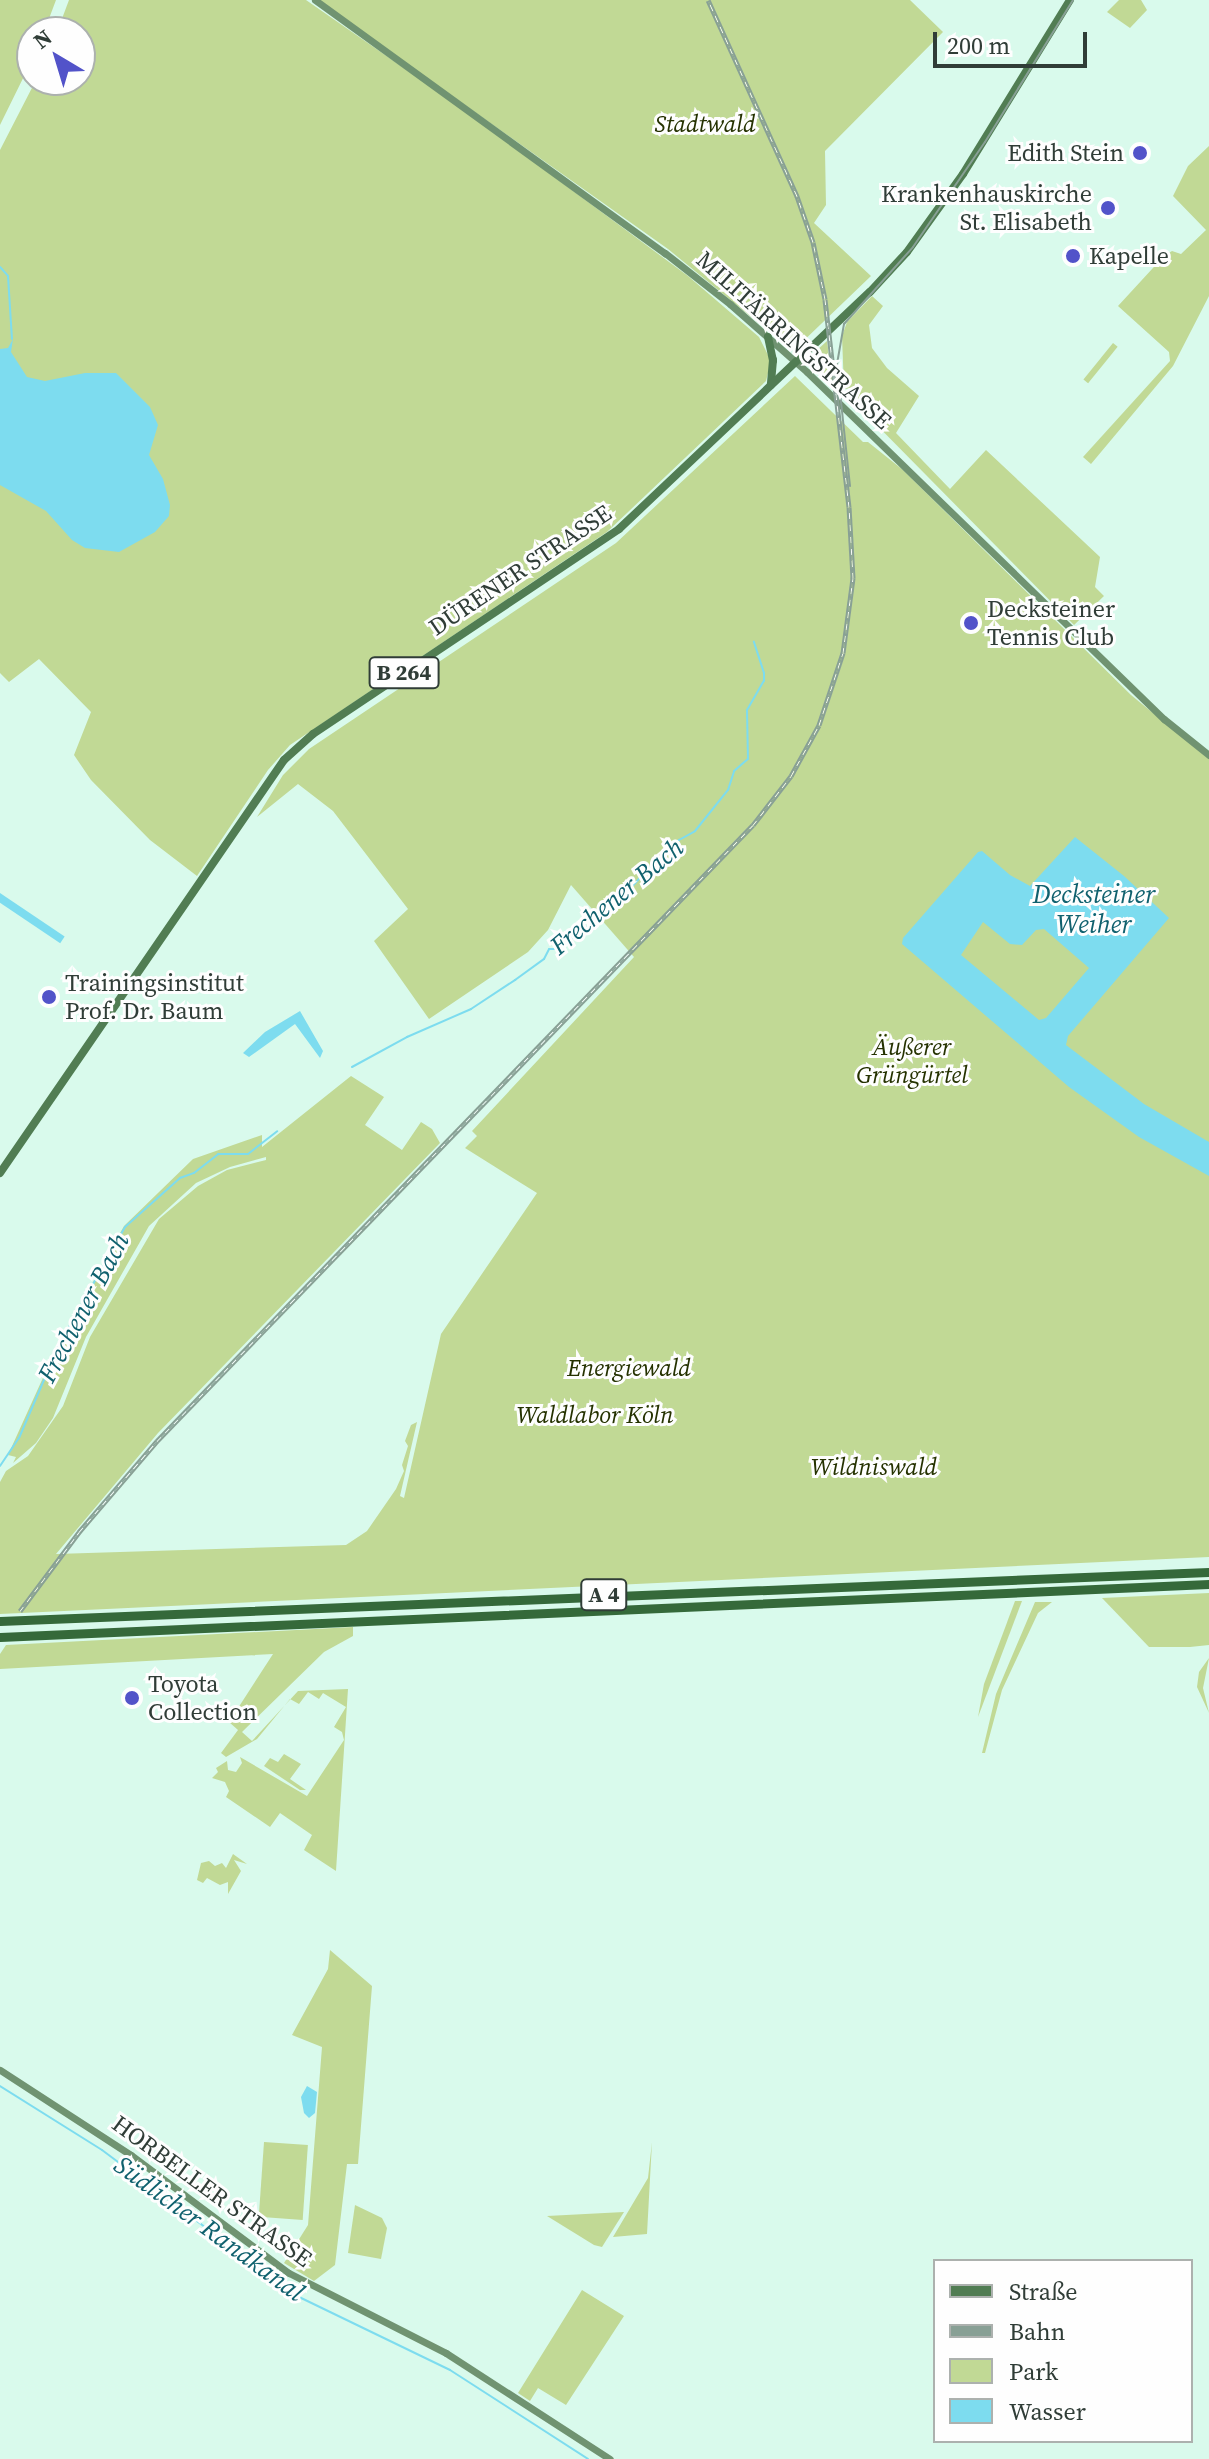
<!DOCTYPE html>
<html>
<head>
<meta charset="utf-8">
<style>
  body { margin:0 }
  #map { position:relative; width:1209px; height:2459px; overflow:hidden; background:#d9faec; font-family:"Source Serif 4",serif }
  div>[style] { position:absolute }
  [style*='--x'] { left:calc(var(--x)*1px); top:calc(var(--y)*1px); width:calc(var(--w)*1px); rotate:calc(var(--a)*1deg) }
  .green>* { inset:0; background:#c1d995; transform-origin:0 0 }
  .water>* { inset:0; background:#7ddcef; transform-origin:0 0 }
  .stream>* { height:2px; margin:-1px; padding:0 1px; transform-origin:1px; border-radius:1px; background:#7ddcef }
  .secondary>* { height:7px; margin:-3.5px; padding:0 3.5px; transform-origin:3.5px; border-radius:3.5px; background:#709371 }
  .primary>* { height:8px; margin:-4px; padding:0 4px; transform-origin:4px; border-radius:4px; background:#517d53 }
  .highway>* { height:9px; margin:-4.5px; padding:0 4.5px; transform-origin:4.5px; border-radius:4.5px; background:#35693a }
  .tram>* { height:2px; margin:-1px; padding:0 1px; transform-origin:1px; border-radius:1px; background:#88a095 }
  .rail>* { height:5px; margin-top:-2.5px; transform-origin:0; background:repeating-linear-gradient(90deg,#fefefe 0 6px,#88a095 0 12px); box-sizing:border-box; border-block:2px solid #88a095 }
  .dots>* { width:22px; height:22px; translate:-50% -50%; box-sizing:border-box; border:4px solid #fefefe; border-radius:50% }
  span { translate:-50% -50%; white-space:nowrap; text-align:center; line-height:1.15; -webkit-text-stroke:6px #fefefe; paint-order:stroke }
  .shield-label span { padding:2px 6px; background:#fefefe; border:2px solid; border-radius:6px; -webkit-text-stroke-width:0 }
  .shield-label { font-size:22px; color:#303d37; font-weight:700 }
  .park-label { font-size:24px; color:#253200; font-style:italic }
  .poi-label { font-size:24px; color:#303d37 }
  .right { translate:-100% -50%; text-align:right }
  .left { translate:0 -50%; text-align:left }
  .street-label { font-size:24px; color:#303d37 }
  .water-label { font-size:26px; color:#10616e; font-style:italic }
  .legend { position:absolute; left:933px; top:2259px; width:260px; height:184px; box-sizing:border-box; background:#fefefe; border:2px solid #acb1ae; margin:0; padding:10px 14px; list-style:none; font-size:24px; color:#303d37 }
  .legend li { display:flex; align-items:center; gap:16px; height:40px }
  .legend b { width:40px; border:2px solid #acb1ae }
  .north { position:absolute; left:16px; top:16px; width:80px; height:80px; box-sizing:border-box; background:#fefefe; border:2px solid #acb1ae; border-radius:50%; rotate:322deg; font-size:22px; font-weight:700; line-height:32px; text-align:center; color:#303d37 }
  .north::after { content:''; display:block; margin:auto; width:28px; height:36px; background:#5253c9; clip-path:polygon(50% 0,100% 100%,50% 72%,0 100%) }
  .scale { position:absolute; left:933px; top:32px; width:154px; height:36px; box-sizing:border-box; border:4px solid #303d37; border-top:0; padding-left:10px; font-size:24px; line-height:28px; white-space:nowrap; color:#303d37; -webkit-text-stroke:6px #fefefe; paint-order:stroke }
</style>
</head>
<body>
<div id="map">
  <div class="green">
    <i style="clip-path:polygon(0 0,56px 0,44px 32px,32px 32px,32px 60px,0 125px)"></i>
    <i style="clip-path:polygon(69px 0,306px 0,457px 105px,688px 276px,759px 337px,771px 361px,766px 381px,607px 532px,290px 745px,268px 770px,197px 876px,150px 840px,91px 780px,74px 755px,91px 712px,39px 659px,9px 682px,0 673px,0 150px,36px 80px,80px 80px,80px 32px,57px 32px)"></i>
    <i style="clip-path:polygon(317px 0,910px 0,943px 32px,825px 151px,826px 205px,814px 223px,871px 276px,795px 349px,789px 348px,668px 249px)"></i>
    <i style="clip-path:polygon(1119px 0,1141px 0,1147px 10px,1130px 28px,1107px 12px)"></i>
    <i style="clip-path:polygon(1209px 146px,1209px 296px,1173px 366px,1091px 464px,1083px 457px,1170px 361px,1169px 352px,1118px 306px,1164px 256px,1172px 251px,1181px 254px,1206px 230px,1173px 196px,1188px 166px)"></i>
    <i style="clip-path:polygon(872px 296px,883px 306px,869px 325px,872px 348px,887px 368px,919px 396px,896px 433px,950px 489px,986px 450px,1100px 557px,1095px 587px,1104px 596px,1074px 625px,854px 402px,853px 388px,844px 389px,842px 336px,847px 322px)"></i>
    <i style="clip-path:polygon(827px 341px,833px 387px,812px 366px,816px 351px)"></i>
    <i style="left:1113px;top:343px;width:6px;height:47px;rotate:39deg"></i>
    <i style="clip-path:polygon(795px 376px,863px 442px,868px 442px,903px 470px,1131px 695px,1209px 759px,1209px 1557px,0 1614px,0 1482px,6px 1471px,28px 1456px,63px 1406px,90px 1337px,159px 1219px,198px 1186px,227px 1170px,266px 1160px,266px 1157px,230px 1167px,196px 1183px,149px 1226px,86px 1337px,53px 1418px,36px 1443px,13px 1463px,16px 1457px,8px 1455px,56px 1349px,124px 1226px,193px 1159px,262px 1135px,262px 1147px,351px 1076px,384px 1097px,365px 1125px,402px 1150px,421px 1122px,432px 1129px,440px 1143px,158px 1433px,56px 1554px,346px 1545px,367px 1531px,396px 1489px,404px 1471px,402px 1465px,408px 1446px,405px 1441px,411px 1425px,417px 1422px,400px 1496px,404px 1498px,441px 1334px,537px 1193px,465px 1148px,477px 1136px,472px 1131px,634px 957px,571px 885px,548px 930px,528px 952px,429px 1019px,374px 941px,408px 909px,333px 811px,298px 784px,257px 817px,283px 775px,309px 749px,616px 543px)"></i>
    <i style="clip-path:polygon(1209px 1593px,1209px 1645px,1190px 1647px,1149px 1647px,1102px 1598px)"></i>
    <i style="clip-path:polygon(1015px 1601px,1022px 1601px,978px 1717px,984px 1684px)"></i>
    <i style="clip-path:polygon(1035px 1602px,1052px 1602px,1038px 1613px,1002px 1690px,985px 1753px,982px 1753px,996px 1694px)"></i>
    <i style="clip-path:polygon(353px 1627px,353px 1636px,324px 1652px,242px 1732px,252px 1741px,298px 1691px,348px 1689px,336px 1871px,304px 1850px,312px 1835px,280px 1813px,270px 1827px,226px 1797px,229px 1791px,225px 1782px,212px 1778px,218px 1772px,216px 1768px,227px 1761px,228px 1770px,236px 1772px,242px 1763px,240px 1757px,307px 1796px,344px 1740px,342px 1732px,334px 1727px,346px 1707px,323px 1693px,319px 1699px,308px 1692px,299px 1704px,290px 1699px,257px 1739px,226px 1757px,221px 1753px,238px 1730px,229px 1722px,273px 1654px,0 1669px,0 1654px,6px 1645px)"></i>
    <i style="clip-path:polygon(1209px 1658px,1203px 1688px,1209px 1713px,1197px 1687px,1199px 1672px)"></i>
    <i style="clip-path:polygon(284px 1754px,301px 1764px,290px 1779px,306px 1790px,300px 1790px,264px 1766px,270px 1758px,278px 1762px)"></i>
    <i style="clip-path:polygon(233px 1854px,247px 1864px,234px 1860px,241px 1871px,228px 1894px,228px 1882px,220px 1885px,207px 1878px,203px 1883px,197px 1880px,201px 1863px,209px 1861px,215px 1866px,222px 1863px,226px 1868px)"></i>
    <i style="clip-path:polygon(330px 1950px,372px 1986px,358px 2164px,347px 2164px,335px 2265px,314px 2281px,284px 2263px,308px 2225px,322px 2047px,292px 2035px,328px 1969px)"></i>
    <i style="left:264px;top:2142px;width:44px;height:75px;rotate:4deg"></i>
    <i style="clip-path:polygon(652px 2142px,647px 2234px,613px 2237px,648px 2178px)"></i>
    <i style="clip-path:polygon(355px 2205px,382px 2218px,387px 2228px,381px 2259px,348px 2253px)"></i>
    <i style="clip-path:polygon(624px 2212px,602px 2247px,594px 2245px,547px 2216px)"></i>
    <i style="clip-path:polygon(582px 2290px,624px 2316px,566px 2405px,538px 2388px,530px 2401px,518px 2393px)"></i>
  </div>
  <div class="water">
    <i style="clip-path:polygon(13px 339px,11px 352px,27px 377px,45px 381px,85px 373px,116px 373px,150px 407px,158px 425px,149px 455px,163px 479px,170px 505px,169px 516px,155px 532px,119px 552px,85px 548px,72px 540px,46px 511px,0 485px,0 349px,8px 348px)"></i>
    <i style="clip-path:polygon(evenodd,1075px 837px,1124px 876px,1169px 918px,1068px 1036px,1066px 1045px,1144px 1104px,1209px 1142px,1209px 1176px,1139px 1137px,1069px 1087px,902px 944px,903px 938px,978px 852px,982px 851px,1010px 875px,1030px 886px,1075px 837px,983px 922px,1010px 944px,1022px 945px,1036px 930px,1044px 929px,1089px 968px,1046px 1018px,1039px 1020px,961px 955px,983px 922px)"></i>
    <i style="left:0;top:893px;width:78px;height:8px;rotate:34deg"></i>
    <i style="clip-path:polygon(300px 1011px,323px 1051px,320px 1058px,295px 1024px,249px 1057px,243px 1053px,265px 1032px)"></i>
    <i style="clip-path:polygon(307px 2086px,317px 2092px,315px 2113px,309px 2118px,304px 2113px,301px 2097px)"></i>
  </div>
  <div class="stream">
    <i style="--x:0;--y:267;--w:12;--a:48"></i>
    <i style="--x:8;--y:276;--w:63;--a:86.4"></i>
    <i style="--x:352;--y:1067;--w:63;--a:-28.6"></i>
    <i style="--x:407;--y:1037;--w:70;--a:-23.6"></i>
    <i style="--x:471;--y:1009;--w:53;--a:-33.4"></i>
    <i style="--x:515;--y:980;--w:36;--a:-36"></i>
    <i style="--x:544;--y:959;--w:11;--a:-63"></i>
    <i style="--x:549;--y:949;--w:10;--a:0"></i>
    <i style="--x:559;--y:949;--w:7;--a:-63"></i>
    <i style="--x:562;--y:943;--w:9;--a:-13"></i>
    <i style="--x:571;--y:941;--w:7;--a:-74"></i>
    <i style="--x:573;--y:934;--w:14;--a:-21"></i>
    <i style="--x:586;--y:929;--w:13;--a:-58"></i>
    <i style="--x:593;--y:918;--w:23;--a:-29"></i>
    <i style="--x:613;--y:907;--w:54;--a:-47.2"></i>
    <i style="--x:650;--y:867;--w:40;--a:-43"></i>
    <i style="--x:679;--y:840;--w:18;--a:-29"></i>
    <i style="--x:695;--y:831;--w:53;--a:-51.2"></i>
    <i style="--x:728;--y:790;--w:20;--a:-72"></i>
    <i style="--x:734;--y:771;--w:18;--a:-41"></i>
    <i style="--x:748;--y:759;--w:49;--a:-91.2"></i>
    <i style="--x:747;--y:710;--w:34;--a:-60"></i>
    <i style="--x:764;--y:681;--w:8;--a:-90"></i>
    <i style="--x:764;--y:673;--w:33;--a:-108"></i>
    <i style="--x:0;--y:1466;--w:34;--a:-56"></i>
    <i style="--x:19;--y:1438;--w:101;--a:-66.7"></i>
    <i style="--x:59;--y:1345;--w:135;--a:-60.8"></i>
    <i style="--x:125;--y:1227;--w:74;--a:-41.7"></i>
    <i style="--x:180;--y:1178;--w:15;--a:-20"></i>
    <i style="--x:194;--y:1173;--w:31;--a:-38"></i>
    <i style="--x:218;--y:1154;--w:30;--a:0"></i>
    <i style="--x:248;--y:1154;--w:37;--a:-38"></i>
    <i style="--x:0;--y:2086;--w:120;--a:32.1"></i>
    <i style="--x:102;--y:2150;--w:244;--a:36.8"></i>
    <i style="--x:297;--y:2296;--w:170;--a:25.8"></i>
    <i style="--x:450;--y:2370;--w:164;--a:32.8"></i>
  </div>
  <div class="secondary">
    <i style="--x:315;--y:0;--w:432;--a:35.9"></i>
    <i style="--x:665;--y:253;--w:83;--a:38.1"></i>
    <i style="--x:730;--y:304;--w:103;--a:41.4"></i>
    <i style="--x:807;--y:372;--w:498;--a:44.2"></i>
    <i style="--x:1164;--y:719;--w:58;--a:38.7"></i>
    <i style="--x:0;--y:2070;--w:156;--a:33"></i>
    <i style="--x:131;--y:2155;--w:197;--a:36.8"></i>
    <i style="--x:289;--y:2273;--w:176;--a:27"></i>
    <i style="--x:446;--y:2353;--w:195;--a:32.9"></i>
  </div>
  <div class="primary">
    <i style="--x:768;--y:337;--w:24;--a:78"></i>
    <i style="--x:773;--y:360;--w:25;--a:95"></i>
    <i style="--x:0;--y:1173;--w:501;--a:-55.49"></i>
    <i style="--x:284;--y:760;--w:39;--a:-42"></i>
    <i style="--x:313;--y:734;--w:368;--a:-33.8"></i>
    <i style="--x:619;--y:529;--w:345;--a:-43.4"></i>
    <i style="--x:870;--y:292;--w:54;--a:-47.2"></i>
    <i style="--x:907;--y:252;--w:96;--a:-54.3"></i>
    <i style="--x:963;--y:174;--w:204;--a:-58.4"></i>
  </div>
  <div class="highway">
    <i style="--x:0;--y:1621;--w:1210;--a:-2.32"></i>
    <i style="--x:0;--y:1637;--w:1210;--a:-2.51"></i>
  </div>
  <div class="tram">
    <i style="--x:850;--y:486;--w:123;--a:-96.1"></i>
    <i style="--x:837;--y:364;--w:41;--a:-80.1"></i>
    <i style="--x:844;--y:324;--w:103;--a:-48.1"></i>
    <i style="--x:913;--y:247;--w:127;--a:-55.6"></i>
    <i style="--x:985;--y:142;--w:167;--a:-58.2"></i>
  </div>
  <div class="rail">
    <i style="--x:20;--y:1611;--w:99;--a:-53.2"></i>
    <i style="--x:79;--y:1532;--w:120;--a:-49.4"></i>
    <i style="--x:157;--y:1441;--w:857;--a:-45.95"></i>
    <i style="--x:753;--y:825;--w:62;--a:-52.2"></i>
    <i style="--x:791;--y:776;--w:58;--a:-61.2"></i>
    <i style="--x:819;--y:725;--w:76;--a:-71.6"></i>
    <i style="--x:843;--y:653;--w:76;--a:-82.4"></i>
    <i style="--x:853;--y:578;--w:71;--a:-93.2"></i>
    <i style="--x:849;--y:507;--w:209;--a:-96.6"></i>
    <i style="--x:825;--y:299;--w:58;--a:-101.9"></i>
    <i style="--x:813;--y:242;--w:49;--a:-109.2"></i>
    <i style="--x:797;--y:196;--w:215;--a:-114.4"></i>
  </div>
  <div class="dots">
    <i style="left:1140px;top:153px;background:#5253c9"></i>
    <i style="left:1108px;top:208px;background:#5253c9"></i>
    <i style="left:1073px;top:256px;background:#5253c9"></i>
    <i style="left:971px;top:623px;background:#5253c9"></i>
    <i style="left:49px;top:997px;background:#5253c9"></i>
    <i style="left:132px;top:1698px;background:#5253c9"></i>
  </div>
  <div class="shield-label">
    <span style="left:404px;top:673px">B 264</span>
    <span style="left:604px;top:1595px">A 4</span>
  </div>
  <div class="park-label">
    <span style="left:705px;top:124px">Stadtwald</span>
    <span style="left:912px;top:1061px">Äußerer<br>Grüngürtel</span>
    <span style="left:629px;top:1368px">Energiewald</span>
    <span style="left:595px;top:1415px">Waldlabor Köln</span>
    <span style="left:874px;top:1467px">Wildniswald</span>
  </div>
  <div class="poi-label">
    <span class="right" style="left:1124px;top:153px">Edith Stein</span>
    <span class="right" style="left:1092px;top:208px">Krankenhauskirche<br>St. Elisabeth</span>
    <span class="left" style="left:1089px;top:256px">Kapelle</span>
    <span class="left" style="left:987px;top:623px">Decksteiner<br>Tennis Club</span>
    <span class="left" style="left:65px;top:997px">Trainingsinstitut<br>Prof. Dr. Baum</span>
    <span class="left" style="left:148px;top:1698px">Toyota<br>Collection</span>
  </div>
  <div class="street-label">
    <span style="left:794px;top:340px;rotate:42deg">MILITÄRRINGSTRASSE</span>
    <span style="left:520px;top:570px;rotate:-34deg">DÜRENER STRASSE</span>
    <span style="left:212px;top:2191px;rotate:36deg">HORBELLER STRASSE</span>
  </div>
  <div class="water-label">
    <span style="left:1094px;top:910px">Decksteiner<br>Weiher</span>
    <span style="left:617px;top:897px;rotate:-40deg">Frechener Bach</span>
    <span style="left:84px;top:1308px;rotate:-62deg">Frechener Bach</span>
    <span style="left:209px;top:2229px;rotate:36deg">Südlicher Randkanal</span>
  </div>
  <ul class="legend">
  <li><b style="height:10px;background:#517d53"></b>Straße</li>
  <li><b style="height:10px;background:#88a095"></b>Bahn</li>
  <li><b style="height:22px;background:#c1d995"></b>Park</li>
  <li><b style="height:22px;background:#7ddcef"></b>Wasser</li>
  </ul>
  <div class="north">N</div>
  <div class="scale">200 m</div>
</div>
</body>
</html>
